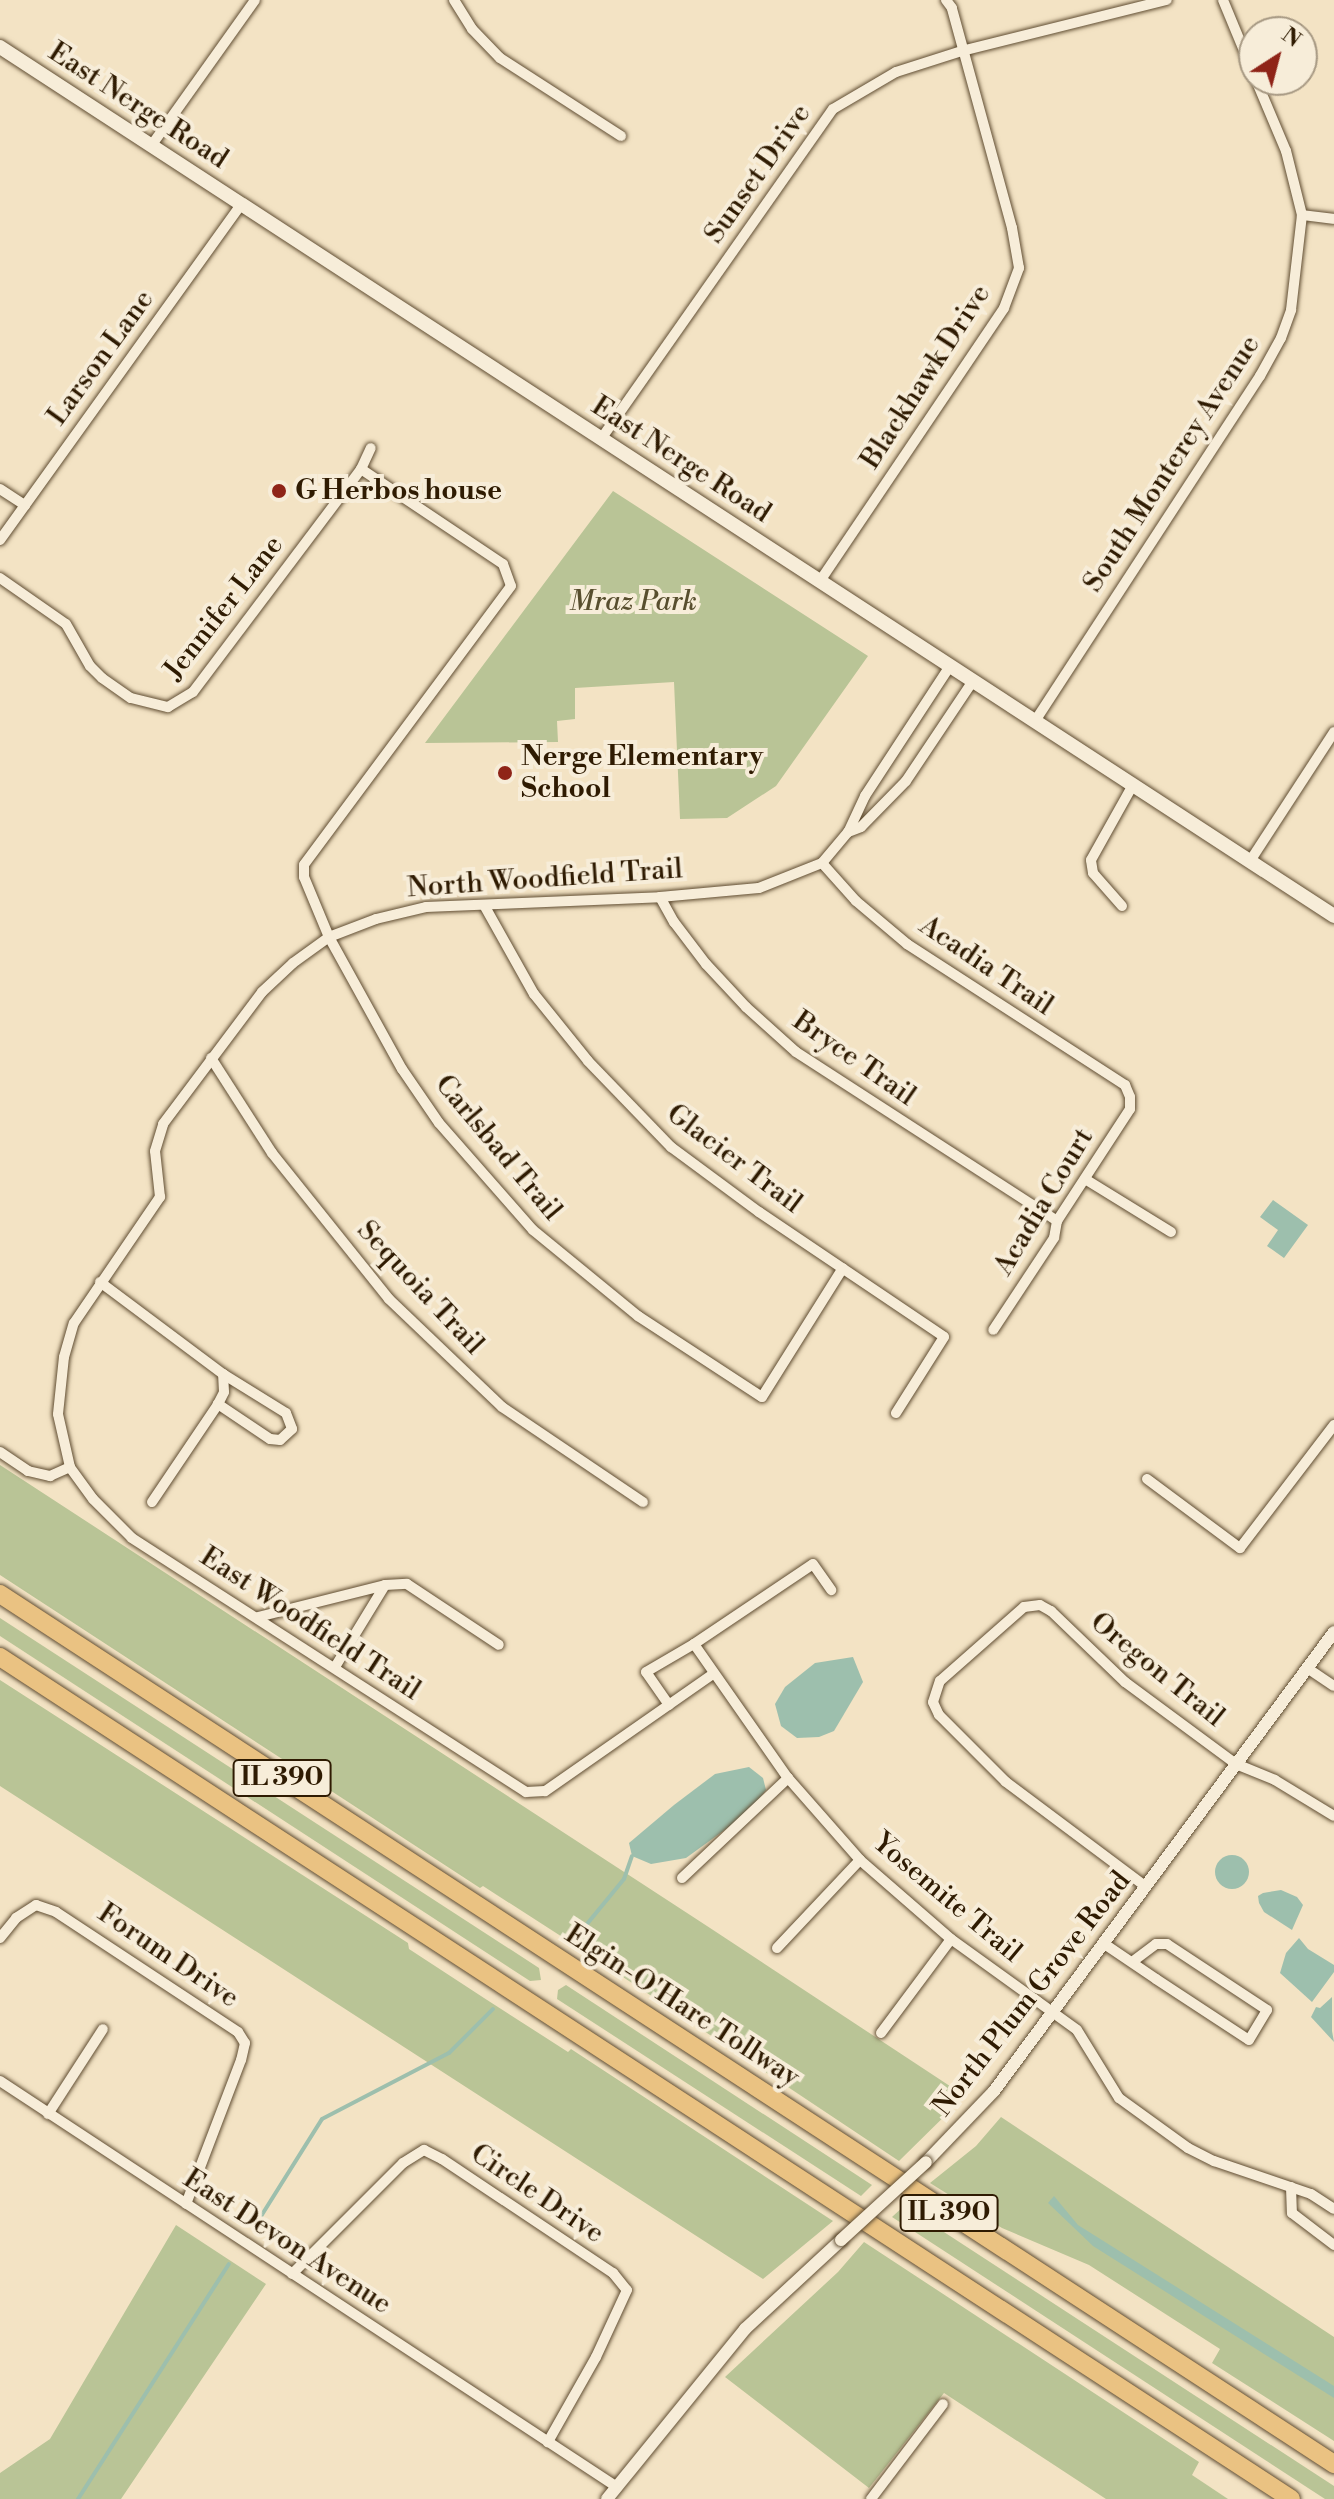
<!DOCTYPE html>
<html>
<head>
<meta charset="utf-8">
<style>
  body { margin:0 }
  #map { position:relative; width:1334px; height:2499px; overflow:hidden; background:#f3e3c4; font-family:"Libre Bodoni",serif }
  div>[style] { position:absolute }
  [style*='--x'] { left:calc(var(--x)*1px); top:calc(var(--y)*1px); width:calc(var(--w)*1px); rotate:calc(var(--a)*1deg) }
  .green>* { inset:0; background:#b9c496 }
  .water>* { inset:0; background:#9dbfad }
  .round { border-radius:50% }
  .stream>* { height:4px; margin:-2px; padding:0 2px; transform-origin:2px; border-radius:2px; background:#9dbfad }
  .roads { filter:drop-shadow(0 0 2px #604d32) drop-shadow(0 0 2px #604d32) }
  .minor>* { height:10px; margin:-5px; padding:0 5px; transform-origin:5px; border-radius:5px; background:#f7edd9 }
  .tertiary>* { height:12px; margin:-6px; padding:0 6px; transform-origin:6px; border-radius:6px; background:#f7edd9 }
  .secondary>* { height:14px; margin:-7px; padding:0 7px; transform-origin:7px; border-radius:7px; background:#f7edd9 }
  .motorway>* { height:18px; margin:-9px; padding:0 9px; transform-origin:9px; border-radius:9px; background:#eac282 }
  .bridges { filter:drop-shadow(0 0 2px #604d32) drop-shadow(0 0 2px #604d32) }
  .tertiary-bridge>* { height:12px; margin:-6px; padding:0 6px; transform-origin:6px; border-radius:6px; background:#f7edd9 }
  .dots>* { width:22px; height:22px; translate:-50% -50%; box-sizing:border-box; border:4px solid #f7edd9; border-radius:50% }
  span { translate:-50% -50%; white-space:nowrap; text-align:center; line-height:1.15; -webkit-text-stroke:8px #f7edd9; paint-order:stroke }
  .shield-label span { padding:2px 6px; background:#f7edd9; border:2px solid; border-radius:6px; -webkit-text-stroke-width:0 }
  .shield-label { font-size:26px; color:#2f1b02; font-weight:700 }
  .street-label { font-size:28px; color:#2f1b02 }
  .poi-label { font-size:28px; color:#2f1b02; font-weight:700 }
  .left { translate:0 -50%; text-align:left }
  .park-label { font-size:28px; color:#584e2e; font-style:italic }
  .north { position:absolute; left:1238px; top:16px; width:80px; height:80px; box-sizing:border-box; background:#f7edd9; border:2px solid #a79983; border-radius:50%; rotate:36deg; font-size:22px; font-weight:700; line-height:32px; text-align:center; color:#2f1b02 }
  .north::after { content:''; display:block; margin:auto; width:28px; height:36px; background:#8f2418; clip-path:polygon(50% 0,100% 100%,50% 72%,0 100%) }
</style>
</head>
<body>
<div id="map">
  <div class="green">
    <i style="clip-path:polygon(613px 491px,868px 656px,776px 786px,727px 818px,680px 819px,674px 682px,575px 688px,575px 719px,557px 721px,558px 742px,425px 743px)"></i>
    <i style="clip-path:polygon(0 1465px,707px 1926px,965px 2096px,899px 2161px,584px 1951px,483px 1886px,480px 1888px,0 1575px)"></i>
    <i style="clip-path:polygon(0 1618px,539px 1968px,541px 1980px,530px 1981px,0 1636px)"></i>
    <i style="clip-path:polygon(0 1680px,408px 1943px,409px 1949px,484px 1998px,568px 2052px,571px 2049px,833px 2221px,763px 2279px,0 1786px)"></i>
    <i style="clip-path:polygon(566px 1985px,872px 2185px,861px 2196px,557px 1999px,558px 1990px)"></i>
    <i style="clip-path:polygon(1001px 2117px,1334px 2337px,1334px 2441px,1212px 2363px,1220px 2349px,1089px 2265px,1002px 2228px,930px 2183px,976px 2146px)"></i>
    <i style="clip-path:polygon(904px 2206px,1334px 2486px,1334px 2499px,1325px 2499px,892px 2217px)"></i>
    <i style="clip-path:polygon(176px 2225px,266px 2284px,121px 2499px,0 2499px,0 2473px,50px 2439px)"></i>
    <i style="clip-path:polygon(864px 2242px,1199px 2462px,1192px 2475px,1228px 2499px,1106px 2499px,944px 2393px,869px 2488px,725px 2377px,838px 2272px)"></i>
  </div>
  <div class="water">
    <i style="clip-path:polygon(1273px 1200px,1308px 1225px,1284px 1258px,1267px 1246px,1278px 1230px,1260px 1217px)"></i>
    <i style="clip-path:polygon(853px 1657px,863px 1682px,834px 1731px,819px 1737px,797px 1738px,781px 1726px,775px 1704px,785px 1687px,815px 1663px)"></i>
    <i style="clip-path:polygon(749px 1767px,763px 1778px,766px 1790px,748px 1813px,686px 1858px,651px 1864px,632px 1856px,629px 1843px,674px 1805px,715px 1774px)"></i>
    <i class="round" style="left:1215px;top:1855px;width:34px;height:34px"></i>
    <i style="clip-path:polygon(1281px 1890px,1297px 1897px,1303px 1905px,1292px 1930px,1264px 1912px,1259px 1903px,1258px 1896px,1263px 1893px)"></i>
    <i style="clip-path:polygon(1299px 1938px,1308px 1949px,1334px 1965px,1334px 1972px,1312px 2002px,1280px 1973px,1286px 1953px)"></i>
    <i style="clip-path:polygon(1332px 1997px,1332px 2031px,1334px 2042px,1311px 2017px,1316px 2007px,1320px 2008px)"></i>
    <i style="clip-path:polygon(1054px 2196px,1078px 2225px,1334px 2386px,1334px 2398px,1093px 2246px,1048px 2203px)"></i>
  </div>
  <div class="stream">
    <i style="--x:573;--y:1941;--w:80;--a:-50.6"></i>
    <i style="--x:624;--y:1879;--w:24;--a:-71"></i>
    <i style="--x:258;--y:2221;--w:120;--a:-57.9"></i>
    <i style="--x:322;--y:2119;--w:143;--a:-27.5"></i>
    <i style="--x:449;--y:2053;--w:62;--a:-45"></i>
    <i style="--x:78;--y:2499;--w:279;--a:-57.3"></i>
  </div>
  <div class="roads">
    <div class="minor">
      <i style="--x:454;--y:0;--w:34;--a:58"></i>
      <i style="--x:472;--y:29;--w:40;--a:46"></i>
      <i style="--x:500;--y:58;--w:144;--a:32.8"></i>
      <i style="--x:1223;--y:0;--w:81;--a:67.5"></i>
      <i style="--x:151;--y:146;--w:179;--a:-54.5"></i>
      <i style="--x:1302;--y:215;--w:32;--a:7"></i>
      <i style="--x:601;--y:439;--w:403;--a:-54.9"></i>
      <i style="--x:833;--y:109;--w:73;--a:-30.4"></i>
      <i style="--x:896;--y:72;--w:69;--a:-17.7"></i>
      <i style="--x:962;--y:51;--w:211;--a:-14"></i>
      <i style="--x:361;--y:469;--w:23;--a:-65"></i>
      <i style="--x:0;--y:489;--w:30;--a:33"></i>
      <i style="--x:0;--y:540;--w:413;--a:-54.3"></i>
      <i style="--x:0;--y:578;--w:80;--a:34.9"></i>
      <i style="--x:66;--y:624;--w:48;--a:60.3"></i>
      <i style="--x:90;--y:666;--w:17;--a:45"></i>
      <i style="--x:102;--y:678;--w:35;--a:35"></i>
      <i style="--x:131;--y:698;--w:38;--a:14"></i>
      <i style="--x:168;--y:707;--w:29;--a:-31"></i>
      <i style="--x:193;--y:692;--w:279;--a:-53"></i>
      <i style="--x:361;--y:469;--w:171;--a:33.8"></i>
      <i style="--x:503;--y:564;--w:23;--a:70"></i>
      <i style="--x:511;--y:586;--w:347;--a:126.6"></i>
      <i style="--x:304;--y:865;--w:12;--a:90"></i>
      <i style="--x:304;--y:877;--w:65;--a:67.4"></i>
      <i style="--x:329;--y:937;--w:151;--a:61.1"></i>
      <i style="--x:402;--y:1069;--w:65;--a:55.6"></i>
      <i style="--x:439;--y:1123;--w:142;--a:48.7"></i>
      <i style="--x:533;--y:1230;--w:136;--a:39.3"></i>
      <i style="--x:638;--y:1316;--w:148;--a:33.2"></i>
      <i style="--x:762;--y:1397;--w:152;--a:-57.9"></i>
      <i style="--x:820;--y:581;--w:329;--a:-56"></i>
      <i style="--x:1004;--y:308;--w:43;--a:-69.4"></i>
      <i style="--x:1019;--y:268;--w:41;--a:-99.9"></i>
      <i style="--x:1012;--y:228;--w:228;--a:-105.3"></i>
      <i style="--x:952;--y:8;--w:10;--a:-127"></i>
      <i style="--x:950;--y:666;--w:155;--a:123.2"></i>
      <i style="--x:865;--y:796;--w:40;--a:115"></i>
      <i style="--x:848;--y:832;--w:14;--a:-21"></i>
      <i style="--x:861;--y:827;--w:64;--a:-45.6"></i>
      <i style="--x:906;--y:781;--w:120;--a:-56.2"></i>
      <i style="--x:1035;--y:721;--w:412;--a:-56.9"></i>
      <i style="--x:1260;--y:376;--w:43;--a:-61.1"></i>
      <i style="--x:1281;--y:338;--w:30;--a:-70"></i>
      <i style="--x:1291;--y:310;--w:96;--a:-83.4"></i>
      <i style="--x:1302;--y:215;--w:66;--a:-104"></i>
      <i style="--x:1286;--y:151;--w:77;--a:-112.9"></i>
      <i style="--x:1250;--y:861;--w:154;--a:-56.9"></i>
      <i style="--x:822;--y:863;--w:51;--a:48.2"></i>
      <i style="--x:856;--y:901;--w:67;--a:40.1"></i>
      <i style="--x:907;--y:944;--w:260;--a:32.9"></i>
      <i style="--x:1125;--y:1085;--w:13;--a:67"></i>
      <i style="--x:1130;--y:1097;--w:12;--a:90"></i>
      <i style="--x:1130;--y:1109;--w:134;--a:123.1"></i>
      <i style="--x:1057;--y:1221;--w:17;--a:100"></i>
      <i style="--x:1054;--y:1238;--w:110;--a:123.5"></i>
      <i style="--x:660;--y:897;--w:29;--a:61"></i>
      <i style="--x:674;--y:922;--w:53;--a:52.7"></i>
      <i style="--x:706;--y:964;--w:59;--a:47.1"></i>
      <i style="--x:746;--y:1007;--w:67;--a:42"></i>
      <i style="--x:796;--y:1052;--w:311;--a:32.9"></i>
      <i style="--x:484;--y:905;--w:102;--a:60.7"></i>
      <i style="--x:534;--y:994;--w:86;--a:51.1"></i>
      <i style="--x:588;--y:1061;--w:120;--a:46"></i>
      <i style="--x:671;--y:1147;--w:109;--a:36.5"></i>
      <i style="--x:759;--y:1212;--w:223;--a:34"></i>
      <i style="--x:944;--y:1337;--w:90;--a:122.3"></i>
      <i style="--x:1122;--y:906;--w:44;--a:-131.3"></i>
      <i style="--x:1093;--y:873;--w:13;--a:-99"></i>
      <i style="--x:1091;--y:860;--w:86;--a:-60.8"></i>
      <i style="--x:211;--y:1058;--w:113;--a:57.3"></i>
      <i style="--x:272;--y:1153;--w:187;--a:51.3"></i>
      <i style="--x:389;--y:1299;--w:156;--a:43.7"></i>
      <i style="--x:502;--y:1407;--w:170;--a:34"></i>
      <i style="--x:1085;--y:1179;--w:101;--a:31.6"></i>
      <i style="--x:100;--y:1282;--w:154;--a:36.8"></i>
      <i style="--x:223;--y:1374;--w:74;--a:31.8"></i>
      <i style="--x:286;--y:1413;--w:17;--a:69"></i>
      <i style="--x:292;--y:1429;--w:16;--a:137"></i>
      <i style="--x:280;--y:1440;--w:10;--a:-174"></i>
      <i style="--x:270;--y:1439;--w:63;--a:-146.1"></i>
      <i style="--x:0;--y:1452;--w:34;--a:34"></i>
      <i style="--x:28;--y:1471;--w:23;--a:13"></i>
      <i style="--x:50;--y:1476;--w:22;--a:-24"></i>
      <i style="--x:1147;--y:1479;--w:116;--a:36.6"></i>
      <i style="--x:1240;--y:1548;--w:155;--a:-52.6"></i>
      <i style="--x:152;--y:1502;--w:118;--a:-56"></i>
      <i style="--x:218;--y:1404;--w:13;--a:-63"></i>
      <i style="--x:224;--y:1392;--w:18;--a:-93"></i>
      <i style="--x:258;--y:1617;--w:131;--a:-14.1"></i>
      <i style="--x:385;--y:1585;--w:22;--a:-3"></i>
      <i style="--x:407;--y:1584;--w:110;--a:33.5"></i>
      <i style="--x:694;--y:1644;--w:164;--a:55"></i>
      <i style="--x:788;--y:1778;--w:109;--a:48.7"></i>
      <i style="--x:860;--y:1860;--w:121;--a:41"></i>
      <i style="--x:951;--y:1939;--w:155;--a:35.8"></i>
      <i style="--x:1077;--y:2030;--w:80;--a:58.3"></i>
      <i style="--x:1119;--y:2098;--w:85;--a:35.9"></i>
      <i style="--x:1188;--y:2148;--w:29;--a:27"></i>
      <i style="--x:1214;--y:2161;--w:102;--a:18.8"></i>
      <i style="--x:1311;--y:2194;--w:27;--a:33"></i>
      <i style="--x:335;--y:1667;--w:96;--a:-58.6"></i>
      <i style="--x:1307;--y:1668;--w:32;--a:34"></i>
      <i style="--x:713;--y:1674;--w:205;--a:145.1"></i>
      <i style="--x:545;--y:1791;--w:19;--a:177"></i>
      <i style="--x:526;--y:1792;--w:469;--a:-147.2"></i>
      <i style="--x:132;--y:1538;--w:55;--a:-135"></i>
      <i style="--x:93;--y:1499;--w:39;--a:-126"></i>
      <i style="--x:70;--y:1467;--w:54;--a:-102.8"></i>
      <i style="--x:58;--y:1414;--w:57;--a:-84"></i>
      <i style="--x:64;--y:1357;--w:35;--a:-74"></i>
      <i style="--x:74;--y:1323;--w:153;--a:-55.7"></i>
      <i style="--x:160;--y:1197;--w:46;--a:-96.2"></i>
      <i style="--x:155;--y:1151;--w:28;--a:-73"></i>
      <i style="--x:163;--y:1124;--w:165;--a:-53.1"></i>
      <i style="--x:262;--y:992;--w:42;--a:-43.1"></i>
      <i style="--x:293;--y:963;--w:44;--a:-35.8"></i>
      <i style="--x:329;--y:937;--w:50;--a:-21"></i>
      <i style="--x:376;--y:919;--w:51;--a:-13.5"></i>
      <i style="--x:426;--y:907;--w:234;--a:-2.4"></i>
      <i style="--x:660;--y:897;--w:99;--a:-5.2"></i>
      <i style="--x:759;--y:888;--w:68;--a:-21.6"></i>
      <i style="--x:822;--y:863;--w:40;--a:-50"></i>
      <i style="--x:669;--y:1705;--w:40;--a:-124.9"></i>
      <i style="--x:646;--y:1672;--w:56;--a:-30.3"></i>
      <i style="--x:694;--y:1644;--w:143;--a:-33.9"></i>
      <i style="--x:813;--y:1564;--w:32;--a:55"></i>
      <i style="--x:682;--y:1878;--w:146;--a:-43.3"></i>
      <i style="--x:1145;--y:1886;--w:174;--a:-143.2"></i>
      <i style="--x:1006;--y:1782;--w:95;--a:-135"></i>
      <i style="--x:939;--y:1715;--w:14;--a:-115"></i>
      <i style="--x:933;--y:1702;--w:22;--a:-72"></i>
      <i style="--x:940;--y:1681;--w:112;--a:-41.4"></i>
      <i style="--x:1024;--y:1607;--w:16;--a:-7"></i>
      <i style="--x:1040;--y:1605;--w:13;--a:29"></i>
      <i style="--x:1051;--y:1611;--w:103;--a:43.8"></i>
      <i style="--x:1125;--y:1682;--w:138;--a:36.5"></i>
      <i style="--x:1236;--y:1764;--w:42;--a:22.3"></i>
      <i style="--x:1275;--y:1780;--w:69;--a:31.4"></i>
      <i style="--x:0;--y:1938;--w:26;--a:-51"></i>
      <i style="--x:16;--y:1918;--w:24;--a:-33"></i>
      <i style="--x:36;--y:1905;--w:21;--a:19"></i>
      <i style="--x:56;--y:1912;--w:218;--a:33.4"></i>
      <i style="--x:238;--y:2032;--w:13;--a:58"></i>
      <i style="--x:245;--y:2043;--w:17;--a:103"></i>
      <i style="--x:241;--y:2060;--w:154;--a:110.9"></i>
      <i style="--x:1103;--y:1943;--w:64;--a:34.2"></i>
      <i style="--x:1156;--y:1979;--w:111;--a:33.3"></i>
      <i style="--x:1249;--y:2040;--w:35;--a:-59"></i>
      <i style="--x:1267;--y:2010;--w:120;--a:-146.6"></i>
      <i style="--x:1167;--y:1944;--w:11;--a:180"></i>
      <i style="--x:1156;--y:1944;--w:30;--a:143"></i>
      <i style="--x:777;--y:1948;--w:121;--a:-46.7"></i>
      <i style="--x:881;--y:2033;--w:117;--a:-53.3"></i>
      <i style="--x:0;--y:2081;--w:739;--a:33.35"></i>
      <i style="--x:48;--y:2114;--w:101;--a:-57.1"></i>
      <i style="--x:1291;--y:2187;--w:26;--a:88"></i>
      <i style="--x:1292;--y:2213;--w:53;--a:37.3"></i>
      <i style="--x:292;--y:2274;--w:157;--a:-45"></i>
      <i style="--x:403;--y:2163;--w:25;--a:-32"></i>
      <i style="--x:424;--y:2150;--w:20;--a:27"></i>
      <i style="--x:442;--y:2159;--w:206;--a:33.7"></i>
      <i style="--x:613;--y:2273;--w:22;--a:51"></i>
      <i style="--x:627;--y:2290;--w:74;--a:114.8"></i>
      <i style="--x:596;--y:2357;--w:98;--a:119.5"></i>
      <i style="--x:871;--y:2499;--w:119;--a:-52.8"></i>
    </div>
    <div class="tertiary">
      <i style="--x:926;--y:2162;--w:98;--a:-46.2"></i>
      <i style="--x:994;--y:2091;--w:571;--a:-53.47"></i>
      <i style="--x:607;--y:2499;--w:219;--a:-50.9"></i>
      <i style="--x:745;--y:2329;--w:131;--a:-42.8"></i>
    </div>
    <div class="secondary">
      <i style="--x:0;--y:47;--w:1592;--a:33.08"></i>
    </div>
    <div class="motorway">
      <i style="--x:0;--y:1594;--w:1593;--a:33.11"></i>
      <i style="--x:0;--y:1657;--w:1541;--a:33.11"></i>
    </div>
  </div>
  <div class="bridges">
    <div class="tertiary-bridge">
      <i style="--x:841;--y:2240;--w:115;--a:-42.5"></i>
    </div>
  </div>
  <div class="dots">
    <i style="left:279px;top:491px;background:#8f2418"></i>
    <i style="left:505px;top:773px;background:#8f2418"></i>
  </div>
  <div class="shield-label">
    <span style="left:282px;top:1778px">IL 390</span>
    <span style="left:949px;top:2213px">IL 390</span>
  </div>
  <div class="street-label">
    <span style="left:138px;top:106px;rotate:33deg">East Nerge Road</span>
    <span style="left:758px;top:174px;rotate:-55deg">Sunset Drive</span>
    <span style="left:101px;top:358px;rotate:-54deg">Larson Lane</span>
    <span style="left:926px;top:377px;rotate:-57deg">Blackhawk Drive</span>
    <span style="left:681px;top:460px;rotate:33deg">East Nerge Road</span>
    <span style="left:1172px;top:464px;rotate:-57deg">South Monterey Avenue</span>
    <span style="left:224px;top:608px;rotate:-52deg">Jennifer Lane</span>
    <span style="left:545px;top:879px;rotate:-4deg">North Woodfield Trail</span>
    <span style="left:986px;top:966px;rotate:34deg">Acadia Trail</span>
    <span style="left:854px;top:1059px;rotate:35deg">Bryce Trail</span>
    <span style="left:498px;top:1148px;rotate:50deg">Carlsbad Trail</span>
    <span style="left:734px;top:1159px;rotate:37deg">Glacier Trail</span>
    <span style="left:1044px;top:1202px;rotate:-59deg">Acadia Court</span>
    <span style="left:420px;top:1288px;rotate:47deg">Sequoia Trail</span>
    <span style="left:310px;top:1624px;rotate:33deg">East Woodfield Trail</span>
    <span style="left:1157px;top:1670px;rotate:39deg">Oregon Trail</span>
    <span style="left:947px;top:1898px;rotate:40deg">Yosemite Trail</span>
    <span style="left:168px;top:1956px;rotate:34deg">Forum Drive</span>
    <span style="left:1032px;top:1994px;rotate:-52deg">North Plum Grove Road</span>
    <span style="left:682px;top:2006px;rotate:33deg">Elgin-O'Hare Tollway</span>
    <span style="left:537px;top:2194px;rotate:34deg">Circle Drive</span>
    <span style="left:287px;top:2242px;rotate:33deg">East Devon Avenue</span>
  </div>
  <div class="poi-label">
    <span class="left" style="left:295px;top:491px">G Herbos house</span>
    <span class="left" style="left:521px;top:773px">Nerge Elementary<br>School</span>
  </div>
  <div class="park-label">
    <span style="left:633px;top:602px">Mraz Park</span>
  </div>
  <div class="north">N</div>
</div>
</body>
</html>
